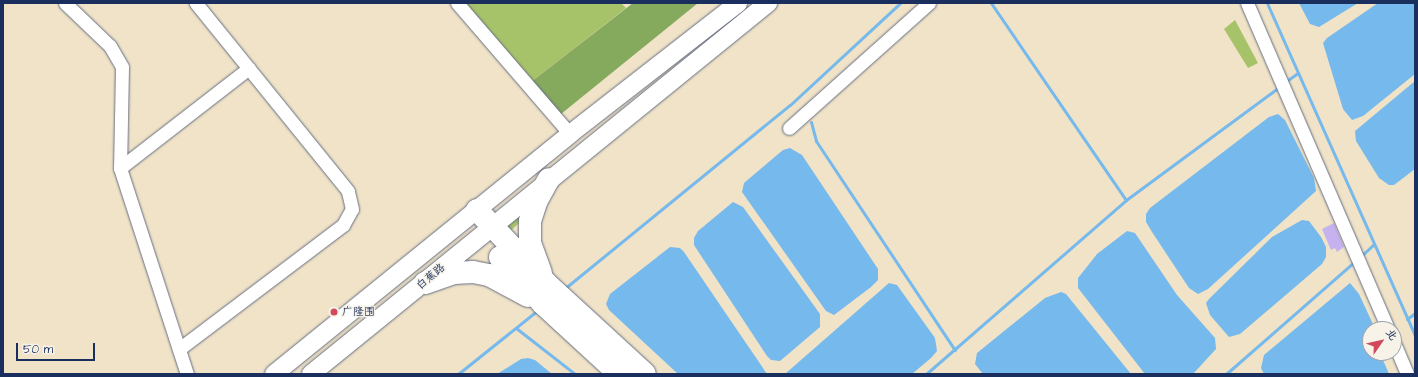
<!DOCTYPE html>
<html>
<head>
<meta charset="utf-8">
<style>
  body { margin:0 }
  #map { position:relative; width:1418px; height:377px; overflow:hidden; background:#f0e3c7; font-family:"Architects Daughter","LXGW WenKai TC",sans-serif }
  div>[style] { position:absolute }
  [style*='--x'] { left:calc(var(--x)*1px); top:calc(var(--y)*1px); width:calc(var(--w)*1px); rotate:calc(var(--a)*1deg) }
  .green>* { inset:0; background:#a7c369 }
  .forest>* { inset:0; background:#85a95d }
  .water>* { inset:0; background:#76b9ec }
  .stream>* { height:3px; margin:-1.5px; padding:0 1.5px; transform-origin:1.5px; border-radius:1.5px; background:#76b9ec }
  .building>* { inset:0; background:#c6b2ee }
  .roads { filter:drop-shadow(0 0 1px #666e83) drop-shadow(0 0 1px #666e83) }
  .minor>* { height:13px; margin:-6.5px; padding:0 6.5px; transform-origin:6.5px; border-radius:6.5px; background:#fff }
  .secondary>* { height:18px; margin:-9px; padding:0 9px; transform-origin:9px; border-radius:9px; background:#fff }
  .motorway>* { height:22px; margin:-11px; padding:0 11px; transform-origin:11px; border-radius:11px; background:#fff }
  .dots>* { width:11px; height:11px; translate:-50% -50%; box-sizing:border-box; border:2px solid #f7f3e8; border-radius:50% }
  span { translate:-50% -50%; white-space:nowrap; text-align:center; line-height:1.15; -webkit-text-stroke:3px #f7f3e8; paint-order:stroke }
  .street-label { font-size:11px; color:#1b2f5e }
  .poi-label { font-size:11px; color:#1b2f5e }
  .left { translate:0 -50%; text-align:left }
  .frame { position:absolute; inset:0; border:4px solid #1b2f5e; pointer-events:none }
  .north { position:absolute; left:1362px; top:321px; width:40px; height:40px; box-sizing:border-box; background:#f7f3e8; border:1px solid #9fa5b1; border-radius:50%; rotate:56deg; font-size:11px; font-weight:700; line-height:16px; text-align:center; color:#1b2f5e }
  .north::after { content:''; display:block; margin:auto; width:14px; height:18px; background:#d1495b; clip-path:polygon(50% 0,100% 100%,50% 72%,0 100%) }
  .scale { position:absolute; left:16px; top:343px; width:79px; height:18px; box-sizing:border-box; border:2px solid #1b2f5e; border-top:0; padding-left:5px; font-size:12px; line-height:14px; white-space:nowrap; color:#1b2f5e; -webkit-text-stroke:3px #f7f3e8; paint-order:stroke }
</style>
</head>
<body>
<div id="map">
  <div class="green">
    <i style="clip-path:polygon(461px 3px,621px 3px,626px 8px,531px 82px)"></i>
    <i style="clip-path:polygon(1235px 20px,1258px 63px,1248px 68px,1224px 29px)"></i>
    <i style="clip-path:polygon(519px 213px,521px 216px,518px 224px,509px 232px,503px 225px)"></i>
  </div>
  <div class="forest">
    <i style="clip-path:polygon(633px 3px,698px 3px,561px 114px,531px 82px)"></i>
  </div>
  <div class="water">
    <i style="clip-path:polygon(1299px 3px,1358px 3px,1319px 27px,1310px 24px)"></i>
    <i style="clip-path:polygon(1378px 3px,1415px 3px,1415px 74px,1363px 116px,1352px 120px,1343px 109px,1323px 43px,1327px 38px)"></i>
    <i style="clip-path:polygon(1415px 81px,1415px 169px,1394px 185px,1389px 185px,1379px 178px,1356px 141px,1355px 131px)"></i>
    <i style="clip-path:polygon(1278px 114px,1285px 120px,1314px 178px,1316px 191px,1208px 289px,1198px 294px,1189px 288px,1152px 232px,1146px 222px,1146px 214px,1150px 208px,1269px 117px)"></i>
    <i style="clip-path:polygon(790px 148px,802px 155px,878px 269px,878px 280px,871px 287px,834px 315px,826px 311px,742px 192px,744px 183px,783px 150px)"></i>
    <i style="clip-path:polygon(733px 202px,743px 207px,820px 314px,820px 327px,780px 361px,771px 360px,767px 356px,694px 245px,694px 238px,698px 231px)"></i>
    <i style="clip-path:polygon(1302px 220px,1309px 221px,1321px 237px,1326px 247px,1326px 257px,1322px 264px,1240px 334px,1229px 337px,1210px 315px,1206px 303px,1209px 299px,1272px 237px)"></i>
    <i style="clip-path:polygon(1127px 231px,1135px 233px,1177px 295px,1215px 338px,1216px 349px,1193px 374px,1145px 374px,1078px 288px,1078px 278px,1097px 254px)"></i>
    <i style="clip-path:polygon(670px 247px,680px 248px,684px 252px,767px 374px,678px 374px,609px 310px,606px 304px,610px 294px)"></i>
    <i style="clip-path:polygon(889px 283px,897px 285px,935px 338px,937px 351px,931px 358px,912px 374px,785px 374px)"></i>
    <i style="clip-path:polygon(1350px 283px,1359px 294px,1372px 322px,1374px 329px,1370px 329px,1370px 353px,1380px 353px,1389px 374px,1264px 374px,1261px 368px,1264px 355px)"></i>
    <i style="clip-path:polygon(1061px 292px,1066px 294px,1131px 374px,983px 374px,975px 364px,977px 353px,1045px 298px)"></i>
    <i style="clip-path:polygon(528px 358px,535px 360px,552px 374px,497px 374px,521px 359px)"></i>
  </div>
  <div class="stream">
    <i style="--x:991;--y:3;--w:239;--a:55.6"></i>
    <i style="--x:1267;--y:3;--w:364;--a:66"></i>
    <i style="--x:1285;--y:82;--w:16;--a:-35"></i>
    <i style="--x:811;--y:122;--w:20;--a:75"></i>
    <i style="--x:816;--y:141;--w:251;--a:56.4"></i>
    <i style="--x:1360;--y:257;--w:19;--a:-43"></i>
    <i style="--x:564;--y:289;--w:291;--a:-39.2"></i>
    <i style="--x:790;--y:105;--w:150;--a:-42.8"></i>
    <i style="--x:1407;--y:319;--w:10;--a:-37"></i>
    <i style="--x:516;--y:328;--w:75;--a:37.9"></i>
    <i style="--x:458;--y:374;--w:102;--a:-38.7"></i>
    <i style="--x:926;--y:374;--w:265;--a:-41"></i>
    <i style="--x:1126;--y:200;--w:190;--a:-36.4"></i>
    <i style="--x:1226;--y:374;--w:170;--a:-41.2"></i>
  </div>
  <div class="building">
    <i style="clip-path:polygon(1334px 223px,1344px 247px,1337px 252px,1335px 248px,1331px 250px,1322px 229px)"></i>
  </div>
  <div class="roads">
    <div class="minor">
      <i style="--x:65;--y:3;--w:62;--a:43.7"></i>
      <i style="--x:110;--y:46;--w:24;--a:60"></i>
      <i style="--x:122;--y:67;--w:101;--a:91.1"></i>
      <i style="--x:120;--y:168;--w:217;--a:72"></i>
      <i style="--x:457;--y:3;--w:173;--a:49.2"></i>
      <i style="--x:1247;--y:3;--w:355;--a:66.6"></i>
      <i style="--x:789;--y:128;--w:188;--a:-41.8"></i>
      <i style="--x:120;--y:168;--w:163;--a:-37.8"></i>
      <i style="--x:1394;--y:343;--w:34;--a:67"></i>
      <i style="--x:179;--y:349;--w:206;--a:-37.1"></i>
      <i style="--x:343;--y:225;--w:18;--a:-61"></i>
      <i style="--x:352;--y:209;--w:18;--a:-103"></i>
      <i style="--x:348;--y:191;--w:242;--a:-129"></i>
    </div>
    <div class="secondary">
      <i style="--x:274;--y:374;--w:381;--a:-39"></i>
      <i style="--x:570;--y:134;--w:213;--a:-37.9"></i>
      <i style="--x:311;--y:374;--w:589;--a:-39.07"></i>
    </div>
    <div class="motorway">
      <i style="--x:477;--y:210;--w:100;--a:46.6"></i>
      <i style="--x:546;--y:283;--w:134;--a:42.6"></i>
      <i style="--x:500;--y:257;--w:64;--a:47.5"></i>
      <i style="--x:543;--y:304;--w:103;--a:42.6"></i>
      <i style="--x:541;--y:273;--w:32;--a:-110"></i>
      <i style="--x:530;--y:243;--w:22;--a:-90"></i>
      <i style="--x:530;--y:221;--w:20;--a:-72"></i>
      <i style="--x:536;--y:202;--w:26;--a:-61"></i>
      <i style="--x:425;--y:283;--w:31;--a:-19"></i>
      <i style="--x:454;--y:273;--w:19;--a:-3"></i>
      <i style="--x:473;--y:272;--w:16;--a:11"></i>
      <i style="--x:489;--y:275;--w:44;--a:28.3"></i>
    </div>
  </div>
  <div class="dots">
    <i style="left:334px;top:312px;background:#d1495b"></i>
  </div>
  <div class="street-label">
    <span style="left:431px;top:277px;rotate:-40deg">白蕉路</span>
  </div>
  <div class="poi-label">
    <span class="left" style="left:342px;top:312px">广隆围</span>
  </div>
  <div class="frame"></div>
  <div class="north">北</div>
  <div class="scale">50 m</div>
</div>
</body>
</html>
